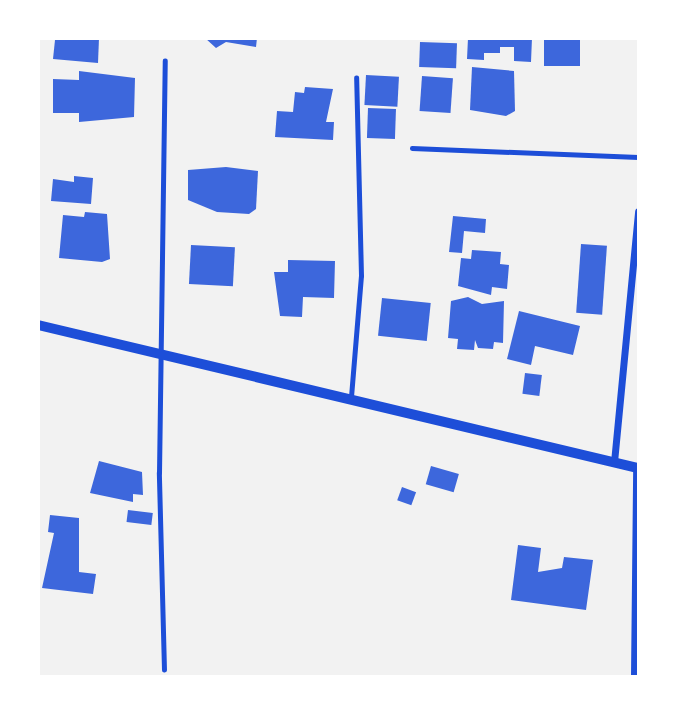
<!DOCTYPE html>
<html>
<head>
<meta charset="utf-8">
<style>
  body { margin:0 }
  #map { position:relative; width:677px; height:715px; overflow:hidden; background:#f2f2f2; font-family:Arial,sans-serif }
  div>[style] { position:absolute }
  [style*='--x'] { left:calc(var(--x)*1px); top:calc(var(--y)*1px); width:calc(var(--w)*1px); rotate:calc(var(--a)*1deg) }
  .building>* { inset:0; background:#3d67dc; transform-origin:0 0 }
  .service>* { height:4.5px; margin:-2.25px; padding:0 2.25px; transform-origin:2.25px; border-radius:2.25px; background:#1d4ed8 }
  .minor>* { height:7px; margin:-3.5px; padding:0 3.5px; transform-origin:3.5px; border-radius:3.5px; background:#1d4ed8 }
  .tertiary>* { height:10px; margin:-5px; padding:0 5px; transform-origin:5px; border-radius:5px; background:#1d4ed8 }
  span { translate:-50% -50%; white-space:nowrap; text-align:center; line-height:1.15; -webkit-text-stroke:7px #fff; paint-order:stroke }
  .frame { position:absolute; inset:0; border:40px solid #fff; pointer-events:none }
</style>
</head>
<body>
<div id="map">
  <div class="building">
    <i style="clip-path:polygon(75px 38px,99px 38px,98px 63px,53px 59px,55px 40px)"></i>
    <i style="clip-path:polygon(205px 38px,257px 38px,256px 47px,226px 42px,216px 48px)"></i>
    <i style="clip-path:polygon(468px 38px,532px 38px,531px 62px,514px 61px,514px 47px,500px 47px,500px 53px,484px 53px,484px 60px,467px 59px)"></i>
    <i style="left:544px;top:38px;width:36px;height:28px"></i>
    <i style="left:420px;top:42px;width:37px;height:25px;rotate:2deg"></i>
    <i style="clip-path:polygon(472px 67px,514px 71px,515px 111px,506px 116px,470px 110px)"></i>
    <i style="clip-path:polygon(79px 71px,135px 78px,134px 117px,79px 122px,79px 113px,53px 113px,53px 79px,79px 80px)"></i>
    <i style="left:366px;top:75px;width:33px;height:30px;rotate:3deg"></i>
    <i style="left:422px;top:76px;width:31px;height:35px;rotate:4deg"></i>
    <i style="clip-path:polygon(305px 87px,333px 89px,326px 122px,334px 122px,333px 140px,275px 137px,277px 111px,293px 112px,295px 92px,304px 93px)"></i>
    <i style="left:368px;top:108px;width:28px;height:30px;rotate:2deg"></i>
    <i style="clip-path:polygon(226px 167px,258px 171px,256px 209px,249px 214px,217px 212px,188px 200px,188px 170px)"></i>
    <i style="clip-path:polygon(74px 176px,93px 178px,91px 204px,51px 201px,53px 179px,74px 182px)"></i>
    <i style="clip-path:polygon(85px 212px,107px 214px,110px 259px,102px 262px,59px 258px,63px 215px,84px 217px)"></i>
    <i style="clip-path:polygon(453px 216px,486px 219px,485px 233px,464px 231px,462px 253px,449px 252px)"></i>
    <i style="left:581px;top:244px;width:26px;height:69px;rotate:4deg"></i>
    <i style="left:191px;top:245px;width:44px;height:39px;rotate:3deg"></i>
    <i style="clip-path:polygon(472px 250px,501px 252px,500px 264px,509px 265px,507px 289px,492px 287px,491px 295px,458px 286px,461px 258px,471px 259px)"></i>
    <i style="clip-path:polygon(288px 260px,335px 261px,334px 298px,303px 297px,302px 317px,280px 316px,274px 272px,288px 272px)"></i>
    <i style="clip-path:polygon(468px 297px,482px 304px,504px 301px,503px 343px,494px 342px,493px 349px,478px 348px,475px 340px,474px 350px,457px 349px,458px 339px,448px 338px,451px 301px)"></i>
    <i style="left:382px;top:298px;width:49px;height:38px;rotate:6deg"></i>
    <i style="clip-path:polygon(519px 311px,580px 326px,573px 355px,535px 346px,531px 365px,507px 359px)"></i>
    <i style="left:525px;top:373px;width:17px;height:21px;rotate:7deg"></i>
    <i style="clip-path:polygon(99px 461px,142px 472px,143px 495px,133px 494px,133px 502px,90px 493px)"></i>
    <i style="left:431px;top:466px;width:29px;height:19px;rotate:16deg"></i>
    <i style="left:402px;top:487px;width:15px;height:14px;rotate:20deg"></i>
    <i style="left:128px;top:510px;width:25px;height:12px;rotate:7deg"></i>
    <i style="clip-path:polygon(50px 515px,79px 518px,79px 572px,96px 574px,93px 594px,42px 588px,54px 533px,48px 532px)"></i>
    <i style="clip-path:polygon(518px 545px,541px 548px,538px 572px,562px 568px,564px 557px,593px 560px,586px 610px,511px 600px)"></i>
  </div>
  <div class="service">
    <i style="--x:412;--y:148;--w:226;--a:2.3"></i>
    <i style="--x:351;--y:397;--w:121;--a:-85.3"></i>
    <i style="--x:361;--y:276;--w:198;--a:-91.4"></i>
    <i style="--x:164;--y:670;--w:197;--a:-91.5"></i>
    <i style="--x:159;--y:473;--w:412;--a:-89.2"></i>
  </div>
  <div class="minor">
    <i style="--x:614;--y:462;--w:252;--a:-84.5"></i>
    <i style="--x:634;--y:676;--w:208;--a:-89.4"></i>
  </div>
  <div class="tertiary">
    <i style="--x:38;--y:325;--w:617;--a:13.41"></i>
  </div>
  <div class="frame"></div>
</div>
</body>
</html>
